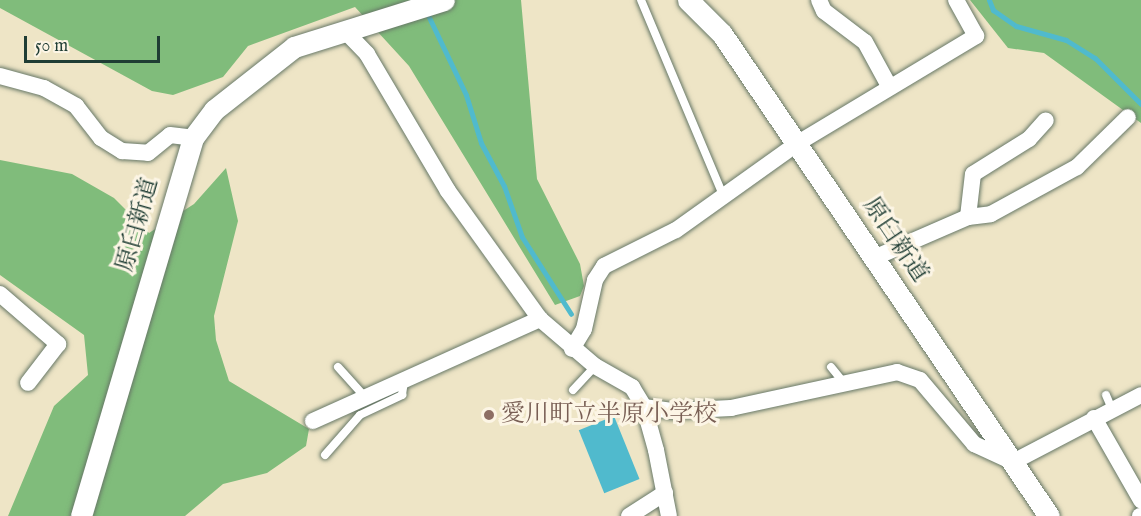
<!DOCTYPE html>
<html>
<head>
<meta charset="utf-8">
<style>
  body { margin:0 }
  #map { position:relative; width:1141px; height:516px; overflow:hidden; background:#eee5c6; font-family:"IM FELL English","Noto Serif JP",serif }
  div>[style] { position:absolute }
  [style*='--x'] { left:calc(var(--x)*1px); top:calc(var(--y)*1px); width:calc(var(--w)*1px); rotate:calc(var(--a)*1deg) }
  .forest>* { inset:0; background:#80bc7b }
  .water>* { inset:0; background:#50bacd; transform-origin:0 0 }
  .stream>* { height:5px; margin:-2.5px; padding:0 2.5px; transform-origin:2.5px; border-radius:2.5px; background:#50bacd }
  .roads { filter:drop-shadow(0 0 2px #677867) drop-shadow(0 0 2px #677867) }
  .service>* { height:8px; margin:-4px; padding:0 4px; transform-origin:4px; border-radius:4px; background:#fff }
  .minor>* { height:16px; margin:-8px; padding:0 8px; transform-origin:8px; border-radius:8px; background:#fff }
  .tertiary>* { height:21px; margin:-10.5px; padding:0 10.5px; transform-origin:10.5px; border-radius:10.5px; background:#fff }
  .dots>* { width:16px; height:16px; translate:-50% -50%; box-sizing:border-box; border:3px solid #fcf5e5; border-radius:50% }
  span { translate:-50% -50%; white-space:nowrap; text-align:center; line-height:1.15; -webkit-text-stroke:6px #fcf5e5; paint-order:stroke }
  .street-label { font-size:24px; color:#1f3d34 }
  .education-label { font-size:24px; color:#785e54 }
  .left { translate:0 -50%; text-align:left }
  .scale { position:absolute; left:24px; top:36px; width:136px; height:27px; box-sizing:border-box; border:3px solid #1f3d34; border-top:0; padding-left:8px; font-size:18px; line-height:21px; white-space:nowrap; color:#1f3d34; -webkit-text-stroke:4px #fcf5e5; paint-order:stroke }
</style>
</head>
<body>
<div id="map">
  <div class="forest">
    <i style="clip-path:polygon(0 0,521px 0,537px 179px,580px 264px,584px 286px,580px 296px,555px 305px,409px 66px,355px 7px,248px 46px,223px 77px,173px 95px,152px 91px,0 8px)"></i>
    <i style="clip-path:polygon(970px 0,1141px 0,1141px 123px,1044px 53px,1008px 48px)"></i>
    <i style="clip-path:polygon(0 160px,72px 174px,114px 198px,149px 233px,194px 204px,226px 168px,238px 221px,214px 316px,216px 340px,229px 381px,309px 429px,306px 446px,267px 473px,223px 484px,185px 516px,8px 516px,54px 406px,88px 375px,84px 335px,0 275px)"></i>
  </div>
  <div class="water">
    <i style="left:614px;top:416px;width:68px;height:38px;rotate:68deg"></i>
  </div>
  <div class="stream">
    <i style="--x:989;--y:0;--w:11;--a:68"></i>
    <i style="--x:993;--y:10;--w:28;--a:35"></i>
    <i style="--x:1016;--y:26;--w:52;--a:15.6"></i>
    <i style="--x:1066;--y:40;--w:34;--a:32"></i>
    <i style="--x:1095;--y:58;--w:65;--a:45"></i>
    <i style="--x:426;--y:11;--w:93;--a:64.5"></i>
    <i style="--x:466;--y:95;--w:50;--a:72.6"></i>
    <i style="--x:481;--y:143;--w:49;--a:61.9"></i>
    <i style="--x:504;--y:186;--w:54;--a:70.6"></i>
    <i style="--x:522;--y:237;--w:91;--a:57.5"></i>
  </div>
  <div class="roads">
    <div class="service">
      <i style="--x:641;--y:0;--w:214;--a:67.2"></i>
      <i style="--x:338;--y:367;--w:40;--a:48"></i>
      <i style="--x:831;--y:367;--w:19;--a:51"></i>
      <i style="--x:573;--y:390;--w:33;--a:-47"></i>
      <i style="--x:1106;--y:395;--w:15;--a:67"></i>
      <i style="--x:325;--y:455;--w:53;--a:-48.8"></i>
      <i style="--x:360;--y:415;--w:47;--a:-25.5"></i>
      <i style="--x:402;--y:395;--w:15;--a:-82"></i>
    </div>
    <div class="minor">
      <i style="--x:819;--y:0;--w:12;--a:66"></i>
      <i style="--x:824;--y:11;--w:51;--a:37.1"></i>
      <i style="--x:865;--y:42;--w:50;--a:61.4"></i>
      <i style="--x:345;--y:31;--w:32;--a:46"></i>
      <i style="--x:367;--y:54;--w:159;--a:59.4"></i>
      <i style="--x:448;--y:191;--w:158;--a:54.3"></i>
      <i style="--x:540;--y:319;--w:72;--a:40.5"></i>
      <i style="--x:595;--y:366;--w:43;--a:29.6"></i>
      <i style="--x:632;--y:387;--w:23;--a:59"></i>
      <i style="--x:644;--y:407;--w:45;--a:74.4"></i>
      <i style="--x:656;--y:450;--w:67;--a:78.9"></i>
      <i style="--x:0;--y:76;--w:46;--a:15.3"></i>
      <i style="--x:44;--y:88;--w:37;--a:29"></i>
      <i style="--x:76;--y:106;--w:41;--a:52"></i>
      <i style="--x:101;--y:138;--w:25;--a:32"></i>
      <i style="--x:122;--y:151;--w:26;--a:4"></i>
      <i style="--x:148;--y:153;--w:28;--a:-39"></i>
      <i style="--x:170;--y:135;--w:23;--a:7"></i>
      <i style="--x:968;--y:217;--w:43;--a:-83.4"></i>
      <i style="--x:973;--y:174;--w:66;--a:-32"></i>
      <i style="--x:1029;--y:139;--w:25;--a:-48"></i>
      <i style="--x:876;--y:257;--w:100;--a:-23.5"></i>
      <i style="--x:968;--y:217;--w:23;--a:-7"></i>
      <i style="--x:991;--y:214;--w:98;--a:-28.7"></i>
      <i style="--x:1077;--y:167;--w:71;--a:-44.4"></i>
      <i style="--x:0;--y:294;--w:77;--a:40.8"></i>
      <i style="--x:58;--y:344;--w:49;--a:127.6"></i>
      <i style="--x:572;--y:349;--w:23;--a:-59"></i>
      <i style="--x:584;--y:329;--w:50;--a:-77.3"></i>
      <i style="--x:595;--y:280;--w:17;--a:-57"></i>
      <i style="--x:604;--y:266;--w:80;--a:-26.6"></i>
      <i style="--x:676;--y:230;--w:150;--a:-35.5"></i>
      <i style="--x:798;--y:143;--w:208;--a:-31"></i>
      <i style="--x:976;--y:36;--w:41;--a:-119.1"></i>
      <i style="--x:644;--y:407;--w:28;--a:8"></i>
      <i style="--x:672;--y:411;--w:59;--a:-2.9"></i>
      <i style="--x:731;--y:408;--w:170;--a:-12.2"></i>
      <i style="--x:897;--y:372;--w:24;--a:19"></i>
      <i style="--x:920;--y:380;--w:84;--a:49.8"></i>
      <i style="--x:974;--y:444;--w:43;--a:24.8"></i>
      <i style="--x:1013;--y:462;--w:144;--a:-27.6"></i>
      <i style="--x:1094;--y:418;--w:95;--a:60.2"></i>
      <i style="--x:313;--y:421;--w:249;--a:-24.2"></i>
      <i style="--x:629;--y:516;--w:43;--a:-32.6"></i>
      <i style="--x:1140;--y:516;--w:1;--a:0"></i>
    </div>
    <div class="tertiary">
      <i style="--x:688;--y:0;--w:48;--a:45"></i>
      <i style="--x:722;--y:34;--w:582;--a:55.85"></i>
      <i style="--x:81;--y:516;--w:394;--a:-73.5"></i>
      <i style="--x:193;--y:138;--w:35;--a:-53"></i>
      <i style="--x:214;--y:110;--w:102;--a:-38.2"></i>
      <i style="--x:294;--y:47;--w:157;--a:-17.4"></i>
    </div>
  </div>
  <div class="dots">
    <i style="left:489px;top:415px;background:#8d6e63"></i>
  </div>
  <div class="street-label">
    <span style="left:138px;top:225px;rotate:-74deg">原臼新道</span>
    <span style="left:895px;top:240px;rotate:56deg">原臼新道</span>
  </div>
  <div class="education-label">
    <span class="left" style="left:501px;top:415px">愛川町立半原小学校</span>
  </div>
  <div class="scale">50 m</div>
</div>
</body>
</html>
